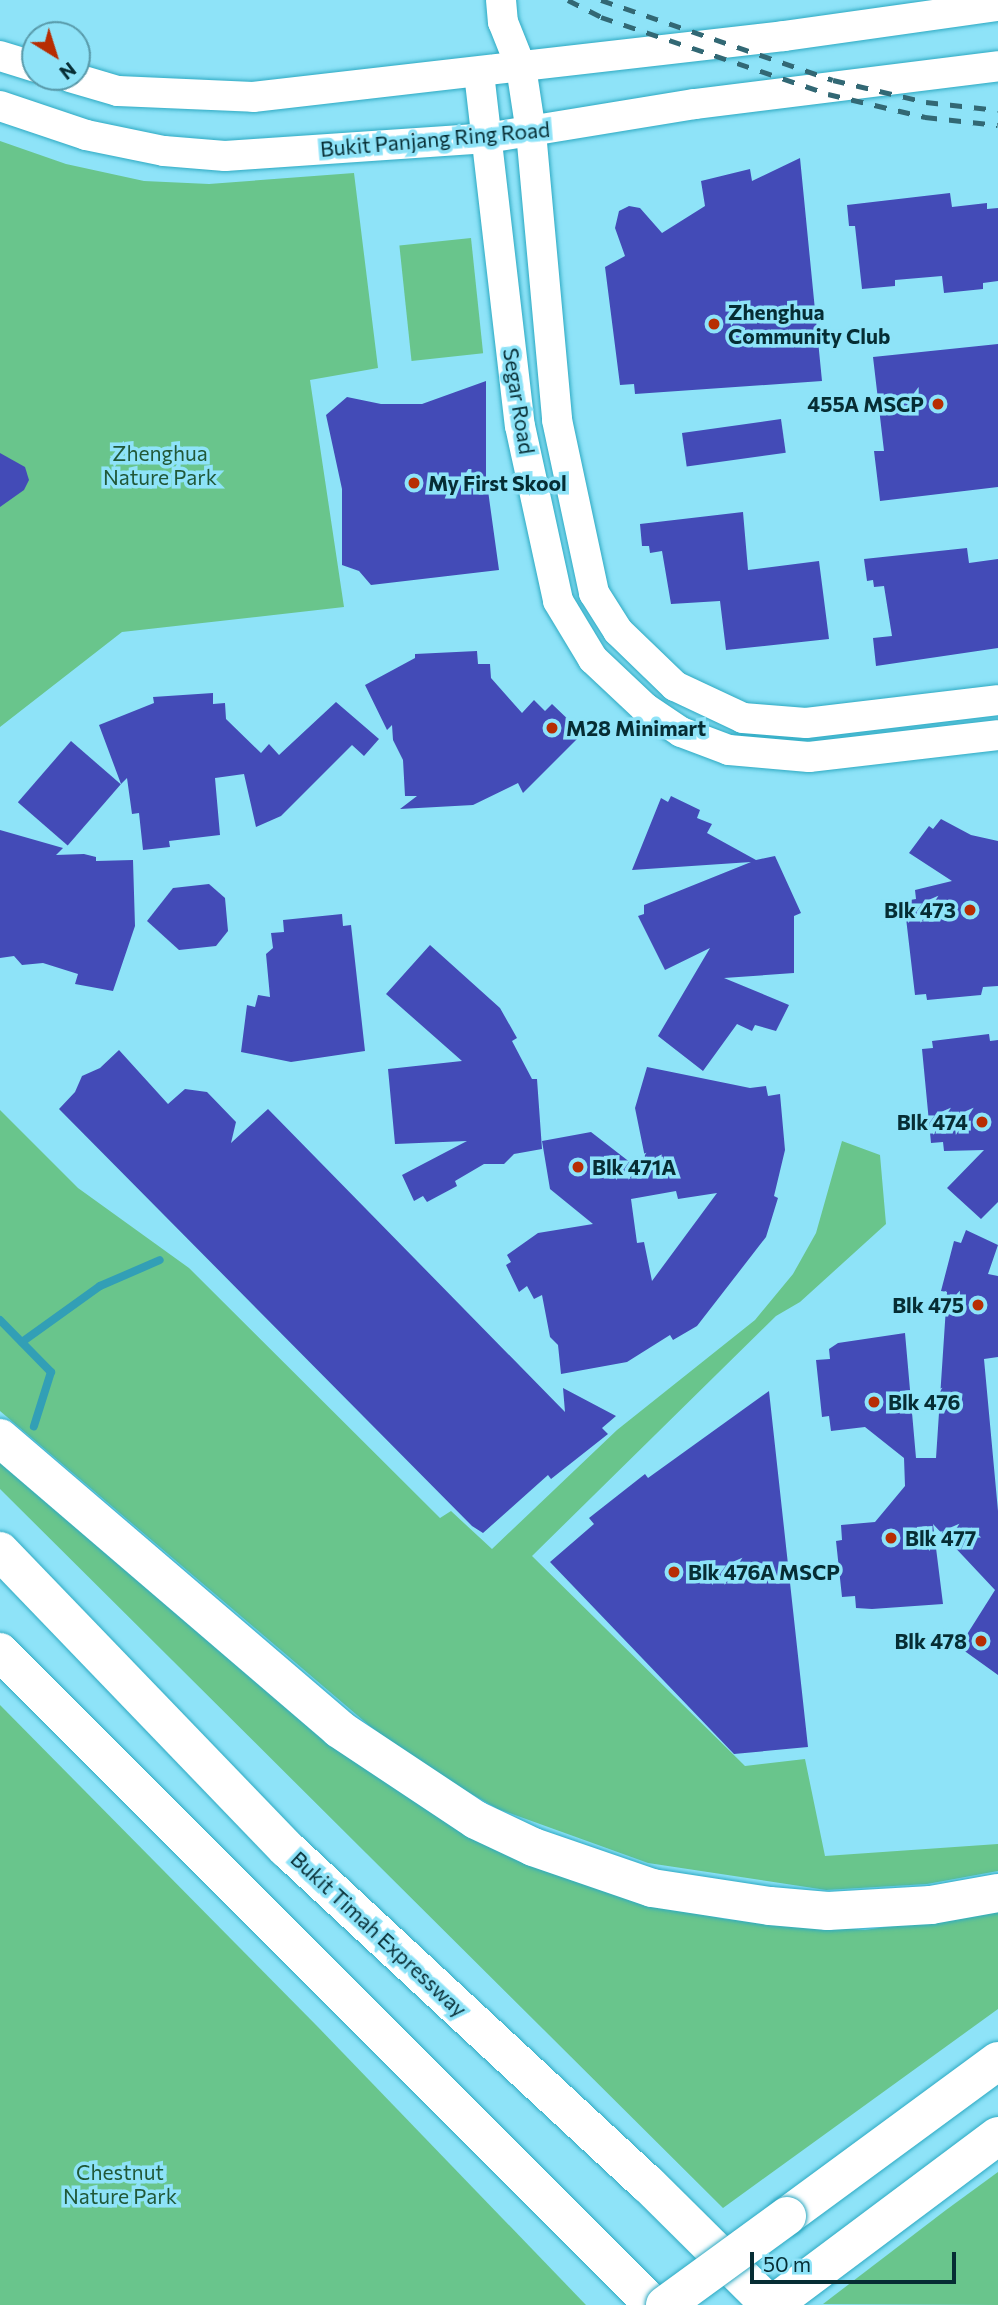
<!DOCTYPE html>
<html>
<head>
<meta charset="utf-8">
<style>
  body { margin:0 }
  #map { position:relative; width:998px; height:2305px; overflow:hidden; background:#8ee3f8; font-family:Commissioner,sans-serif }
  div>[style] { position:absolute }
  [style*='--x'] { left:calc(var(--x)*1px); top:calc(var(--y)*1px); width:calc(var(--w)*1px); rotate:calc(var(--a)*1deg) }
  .green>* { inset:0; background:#69c58c; transform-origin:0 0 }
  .stream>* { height:8px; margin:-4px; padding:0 4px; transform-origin:4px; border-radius:4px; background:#329fb6 }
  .building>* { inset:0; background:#434bb7; transform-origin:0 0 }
  .roads { filter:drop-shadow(0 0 2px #2da9c2) drop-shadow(0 0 2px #2da9c2) }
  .secondary>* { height:30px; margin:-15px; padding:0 15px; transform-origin:15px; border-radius:15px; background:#fff }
  .highway>* { height:38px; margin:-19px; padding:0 19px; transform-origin:19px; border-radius:19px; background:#fff }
  .rail>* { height:5px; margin-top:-2.5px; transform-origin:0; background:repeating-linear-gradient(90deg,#326874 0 12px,transparent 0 24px) }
  .bridges { filter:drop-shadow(0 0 2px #2da9c2) drop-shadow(0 0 2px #2da9c2) }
  .highway-bridge>* { height:38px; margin:-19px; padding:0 19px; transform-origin:19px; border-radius:19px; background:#fff }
  .dots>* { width:19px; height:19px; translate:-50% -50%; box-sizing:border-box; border:4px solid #8ee3f8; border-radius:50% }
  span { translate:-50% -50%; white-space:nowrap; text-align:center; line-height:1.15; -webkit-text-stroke:7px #8ee3f8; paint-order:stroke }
  .street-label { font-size:21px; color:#062d34 }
  .poi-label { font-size:21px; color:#062d34; font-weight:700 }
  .left { translate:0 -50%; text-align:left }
  .right { translate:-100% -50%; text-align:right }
  .park-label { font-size:21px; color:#215838 }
  .north { position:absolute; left:21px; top:21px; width:70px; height:70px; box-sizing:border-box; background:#8ee3f8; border:2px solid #589aaa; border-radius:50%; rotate:142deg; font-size:19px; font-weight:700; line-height:28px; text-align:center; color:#062d34 }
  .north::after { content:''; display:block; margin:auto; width:24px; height:32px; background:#b72d02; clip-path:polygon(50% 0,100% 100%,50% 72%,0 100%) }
  .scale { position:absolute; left:750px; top:2252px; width:206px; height:32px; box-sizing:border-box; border:4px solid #062d34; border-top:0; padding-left:9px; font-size:21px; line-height:24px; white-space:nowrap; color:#062d34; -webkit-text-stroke:5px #8ee3f8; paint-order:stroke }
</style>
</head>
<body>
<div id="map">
  <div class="green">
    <i style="clip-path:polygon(0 141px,66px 164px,144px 181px,209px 184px,354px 173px,378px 368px,310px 380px,344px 607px,122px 632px,0 727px)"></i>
    <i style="left:471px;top:238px;width:116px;height:72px;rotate:84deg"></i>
    <i style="clip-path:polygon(0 1110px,78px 1188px,189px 1268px,440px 1518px,451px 1511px,492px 1549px,617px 1430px,755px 1320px,793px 1274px,816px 1233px,842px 1141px,880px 1155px,886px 1224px,800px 1302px,776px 1316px,532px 1556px,745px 1766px,805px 1759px,825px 1856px,998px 1844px,998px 1871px,927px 1884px,826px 1890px,648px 1863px,498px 1809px,433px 1772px,371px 1727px,0 1411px)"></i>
    <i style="clip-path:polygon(0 1453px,298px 1708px,642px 1900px,724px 1919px,865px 1930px,998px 1910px,998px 2009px,723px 2208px,0 1489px)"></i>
    <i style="clip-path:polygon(0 1705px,317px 2026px,586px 2305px,0 2305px)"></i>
    <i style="clip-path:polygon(998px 2172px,998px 2305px,823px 2304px,946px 2210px)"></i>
  </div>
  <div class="stream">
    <i style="--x:0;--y:1320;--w:73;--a:45.6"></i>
    <i style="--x:51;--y:1372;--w:57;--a:107.5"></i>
    <i style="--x:22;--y:1342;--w:96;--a:-35.7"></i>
    <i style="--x:100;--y:1286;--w:65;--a:-23.4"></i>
  </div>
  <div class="building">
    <i style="clip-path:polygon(800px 158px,822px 381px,635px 394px,634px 384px,620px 385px,605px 267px,625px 256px,615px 228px,619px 211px,629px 206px,640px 208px,662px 233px,705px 206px,701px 181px,750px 169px,752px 181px)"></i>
    <i style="clip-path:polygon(950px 193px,952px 207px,987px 203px,987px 209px,998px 208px,998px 281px,983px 283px,983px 289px,944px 293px,942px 276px,895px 280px,895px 286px,862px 289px,855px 226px,849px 226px,847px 205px)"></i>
    <i style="clip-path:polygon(998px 344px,998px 487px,880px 501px,874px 451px,884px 451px,873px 357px)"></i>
    <i style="clip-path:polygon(486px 381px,486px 476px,499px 570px,371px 585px,359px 571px,342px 565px,342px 489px,326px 415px,347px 397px,381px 404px,422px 404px)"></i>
    <i style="left:781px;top:419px;width:34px;height:100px;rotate:82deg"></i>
    <i style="clip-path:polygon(0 453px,25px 467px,29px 480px,24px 490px,0 507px)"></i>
    <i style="clip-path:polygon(743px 512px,748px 570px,819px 561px,829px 639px,726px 650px,720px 601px,671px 604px,662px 551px,650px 553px,649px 546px,642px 546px,640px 524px)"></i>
    <i style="clip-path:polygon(967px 548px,969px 563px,998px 559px,998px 648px,876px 666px,873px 638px,892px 636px,884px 586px,874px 587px,873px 580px,867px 581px,864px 559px)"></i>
    <i style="clip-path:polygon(477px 651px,478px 664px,490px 664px,491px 678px,522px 713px,534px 700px,545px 711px,552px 704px,575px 726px,572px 730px,579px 737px,523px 793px,518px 783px,473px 805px,400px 809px,417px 796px,405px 796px,403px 760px,393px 740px,392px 725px,387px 730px,365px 685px,415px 658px,415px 654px)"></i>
    <i style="clip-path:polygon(213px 693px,213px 704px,225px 703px,226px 719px,261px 753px,269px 744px,279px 755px,336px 702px,379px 739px,364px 756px,352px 745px,281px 816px,256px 827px,244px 774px,215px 778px,220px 835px,169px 841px,170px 847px,143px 850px,139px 813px,132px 814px,127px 778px,121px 784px,99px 725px,154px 703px,153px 697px)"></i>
    <i style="left:71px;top:741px;width:66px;height:81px;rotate:41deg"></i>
    <i style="clip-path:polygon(671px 796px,700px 810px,697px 818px,712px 824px,707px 833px,756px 860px,775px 856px,801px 913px,794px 916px,794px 973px,724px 978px,789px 1005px,776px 1031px,755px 1025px,752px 1031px,737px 1024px,703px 1071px,658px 1036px,710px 948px,665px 970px,638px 916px,644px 914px,644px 905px,751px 862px,632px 870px,661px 798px,668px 802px)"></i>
    <i style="clip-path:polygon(941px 819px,971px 835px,998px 841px,998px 986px,983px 987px,981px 995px,927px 1000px,926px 994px,915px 995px,904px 901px,916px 899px,915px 890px,952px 881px,909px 853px,929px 826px,933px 829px)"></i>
    <i style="clip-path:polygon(0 830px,63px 848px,56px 855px,84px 854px,96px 857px,96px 861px,133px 860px,135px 926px,113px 991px,75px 984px,78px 974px,43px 963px,22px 965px,14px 956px,0 958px)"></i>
    <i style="clip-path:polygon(209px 884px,225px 898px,228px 931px,216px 946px,179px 950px,147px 921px,173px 888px)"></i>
    <i style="clip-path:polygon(342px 914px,343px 926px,351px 925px,365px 1051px,291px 1062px,241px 1052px,247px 1005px,255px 1007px,258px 995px,270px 997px,266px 954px,273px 948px,271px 933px,284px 932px,283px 920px)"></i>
    <i style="clip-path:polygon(430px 945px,500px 1008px,517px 1038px,512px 1041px,532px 1079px,537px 1079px,542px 1149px,514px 1154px,504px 1164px,484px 1164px,455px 1181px,457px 1186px,427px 1202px,423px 1196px,414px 1201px,402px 1175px,467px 1141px,395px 1144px,388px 1069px,462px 1061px,386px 994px)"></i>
    <i style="clip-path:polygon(989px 1034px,990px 1041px,998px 1040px,998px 1202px,981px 1219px,947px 1188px,984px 1150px,944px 1151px,943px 1142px,931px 1143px,922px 1049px,933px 1048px,932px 1041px)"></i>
    <i style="clip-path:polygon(119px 1050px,168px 1104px,185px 1089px,207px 1092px,236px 1122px,231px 1143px,268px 1109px,565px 1412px,563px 1388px,616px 1416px,602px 1428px,608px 1434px,551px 1479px,548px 1475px,483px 1533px,472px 1526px,59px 1109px,75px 1092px,82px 1076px,100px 1068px)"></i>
    <i style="clip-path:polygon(evenodd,647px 1067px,750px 1088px,766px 1086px,768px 1096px,780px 1094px,785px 1150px,774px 1196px,778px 1198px,766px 1237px,697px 1326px,673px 1340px,670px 1335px,627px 1362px,561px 1374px,558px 1345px,550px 1337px,542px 1295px,534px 1299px,527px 1286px,519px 1292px,506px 1265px,511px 1262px,507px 1255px,538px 1233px,593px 1224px,550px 1189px,542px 1141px,591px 1132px,649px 1177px,635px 1108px,647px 1067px,676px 1191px,678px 1199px,717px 1193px,652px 1281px,644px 1242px,637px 1243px,631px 1199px,676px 1191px)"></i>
    <i style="clip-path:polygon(966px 1230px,998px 1245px,988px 1274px,998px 1276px,998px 1357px,984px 1359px,998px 1511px,998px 1675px,959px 1647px,995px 1590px,933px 1524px,943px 1604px,872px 1609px,856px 1608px,855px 1596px,842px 1597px,836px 1541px,842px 1540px,841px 1525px,875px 1522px,905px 1486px,904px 1458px,865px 1427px,831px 1431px,829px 1416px,822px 1417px,816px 1360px,830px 1359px,829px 1349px,838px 1343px,905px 1333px,916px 1458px,936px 1458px,947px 1292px,941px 1291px,954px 1241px,961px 1243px)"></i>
    <i style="clip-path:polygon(769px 1391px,808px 1747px,734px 1754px,550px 1562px,594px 1524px,589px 1518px,645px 1474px,648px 1478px)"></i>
  </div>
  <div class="roads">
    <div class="secondary">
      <i style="--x:501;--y:0;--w:22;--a:85"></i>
      <i style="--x:503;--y:22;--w:48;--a:68.2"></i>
      <i style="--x:521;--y:67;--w:66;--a:81.3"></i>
      <i style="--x:531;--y:132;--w:289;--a:84.8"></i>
      <i style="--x:557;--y:420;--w:177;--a:77.9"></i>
      <i style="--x:594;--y:593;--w:45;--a:57.7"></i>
      <i style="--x:618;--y:631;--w:79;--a:44"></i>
      <i style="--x:675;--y:686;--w:75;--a:25.2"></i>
      <i style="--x:743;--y:718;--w:63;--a:4.5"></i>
      <i style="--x:806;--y:723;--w:193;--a:-6.8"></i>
      <i style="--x:0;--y:56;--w:37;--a:17"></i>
      <i style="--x:479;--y:73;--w:355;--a:83.4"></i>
      <i style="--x:520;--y:426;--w:179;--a:77.7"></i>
      <i style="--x:558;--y:601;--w:68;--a:58.9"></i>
      <i style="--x:593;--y:659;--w:71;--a:43.3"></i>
      <i style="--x:645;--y:708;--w:43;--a:33.7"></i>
      <i style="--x:681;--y:732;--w:51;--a:20.6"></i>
      <i style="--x:729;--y:750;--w:80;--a:5"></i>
      <i style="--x:809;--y:757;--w:190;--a:-6.6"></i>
      <i style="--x:70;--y:77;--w:50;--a:16.3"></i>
      <i style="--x:118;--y:91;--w:135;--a:2.5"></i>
      <i style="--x:253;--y:97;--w:534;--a:-6.55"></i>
      <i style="--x:784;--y:36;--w:216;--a:-8"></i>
      <i style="--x:0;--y:106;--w:91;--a:18.6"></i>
      <i style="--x:86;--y:135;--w:80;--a:11.6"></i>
      <i style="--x:164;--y:151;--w:61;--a:4.7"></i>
      <i style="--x:225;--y:156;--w:263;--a:-3.9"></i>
      <i style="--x:487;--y:138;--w:211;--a:-9.3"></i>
      <i style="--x:695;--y:104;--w:305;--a:-7.1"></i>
    </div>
    <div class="highway">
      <i style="--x:0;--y:1438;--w:447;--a:40.6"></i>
      <i style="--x:339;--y:1729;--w:164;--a:33.6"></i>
      <i style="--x:476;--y:1820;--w:63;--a:25.3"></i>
      <i style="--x:533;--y:1847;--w:126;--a:19"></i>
      <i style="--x:652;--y:1888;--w:119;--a:8.7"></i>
      <i style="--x:770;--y:1906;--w:58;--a:4.9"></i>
      <i style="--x:828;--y:1911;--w:103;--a:-3.3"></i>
      <i style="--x:931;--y:1905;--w:68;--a:-10.2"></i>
      <i style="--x:0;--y:1551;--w:414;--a:46.1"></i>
      <i style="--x:287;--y:1849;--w:492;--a:42.9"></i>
      <i style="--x:648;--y:2184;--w:172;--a:44.8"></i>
      <i style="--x:0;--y:1652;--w:923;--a:45"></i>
      <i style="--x:787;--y:2216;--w:262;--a:-36.3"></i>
      <i style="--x:772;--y:2305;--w:282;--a:-36.8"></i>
    </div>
  </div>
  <div class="rail">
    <i style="--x:568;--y:0;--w:37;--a:27"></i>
    <i style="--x:601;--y:17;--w:240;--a:18.7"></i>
    <i style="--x:828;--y:94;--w:100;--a:13.3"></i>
    <i style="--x:925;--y:117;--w:73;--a:6.3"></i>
    <i style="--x:601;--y:0;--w:245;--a:19"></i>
    <i style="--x:833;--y:80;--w:96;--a:13.3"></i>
    <i style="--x:926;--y:102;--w:72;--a:6.3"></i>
  </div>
  <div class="bridges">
    <div class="highway-bridge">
      <i style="--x:665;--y:2305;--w:151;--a:-36.1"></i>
    </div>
  </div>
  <div class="dots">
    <i style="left:714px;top:324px;background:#b72d02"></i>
    <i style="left:938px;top:404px;background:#b72d02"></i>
    <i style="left:414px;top:483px;background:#b72d02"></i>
    <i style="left:552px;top:728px;background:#b72d02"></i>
    <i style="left:970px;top:910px;background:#b72d02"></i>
    <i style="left:982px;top:1122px;background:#b72d02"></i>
    <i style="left:578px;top:1167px;background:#b72d02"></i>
    <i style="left:978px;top:1305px;background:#b72d02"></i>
    <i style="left:874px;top:1402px;background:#b72d02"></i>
    <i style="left:891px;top:1538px;background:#b72d02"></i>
    <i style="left:674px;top:1572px;background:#b72d02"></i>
    <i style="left:981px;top:1641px;background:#b72d02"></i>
  </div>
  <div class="street-label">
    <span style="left:435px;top:139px;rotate:-5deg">Bukit Panjang Ring Road</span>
    <span style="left:519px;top:401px;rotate:81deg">Segar Road</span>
    <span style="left:379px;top:1934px;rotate:43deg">Bukit Timah Expressway</span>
  </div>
  <div class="poi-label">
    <span class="left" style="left:728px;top:324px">Zhenghua<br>Community Club</span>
    <span class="right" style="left:924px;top:404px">455A MSCP</span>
    <span class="left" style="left:428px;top:483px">My First Skool</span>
    <span class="left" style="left:566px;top:728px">M28 Minimart</span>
    <span class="right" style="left:956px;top:910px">Blk 473</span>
    <span class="right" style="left:968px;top:1122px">Blk 474</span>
    <span class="left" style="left:592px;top:1167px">Blk 471A</span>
    <span class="right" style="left:964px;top:1305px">Blk 475</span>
    <span class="left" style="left:888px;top:1402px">Blk 476</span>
    <span class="left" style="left:905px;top:1538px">Blk 477</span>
    <span class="left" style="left:688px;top:1572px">Blk 476A MSCP</span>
    <span class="right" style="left:967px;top:1641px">Blk 478</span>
  </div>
  <div class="park-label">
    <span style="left:160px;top:465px">Zhenghua<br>Nature Park</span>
    <span style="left:120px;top:2184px">Chestnut<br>Nature Park</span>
  </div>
  <div class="north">N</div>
  <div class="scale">50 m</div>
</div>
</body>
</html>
